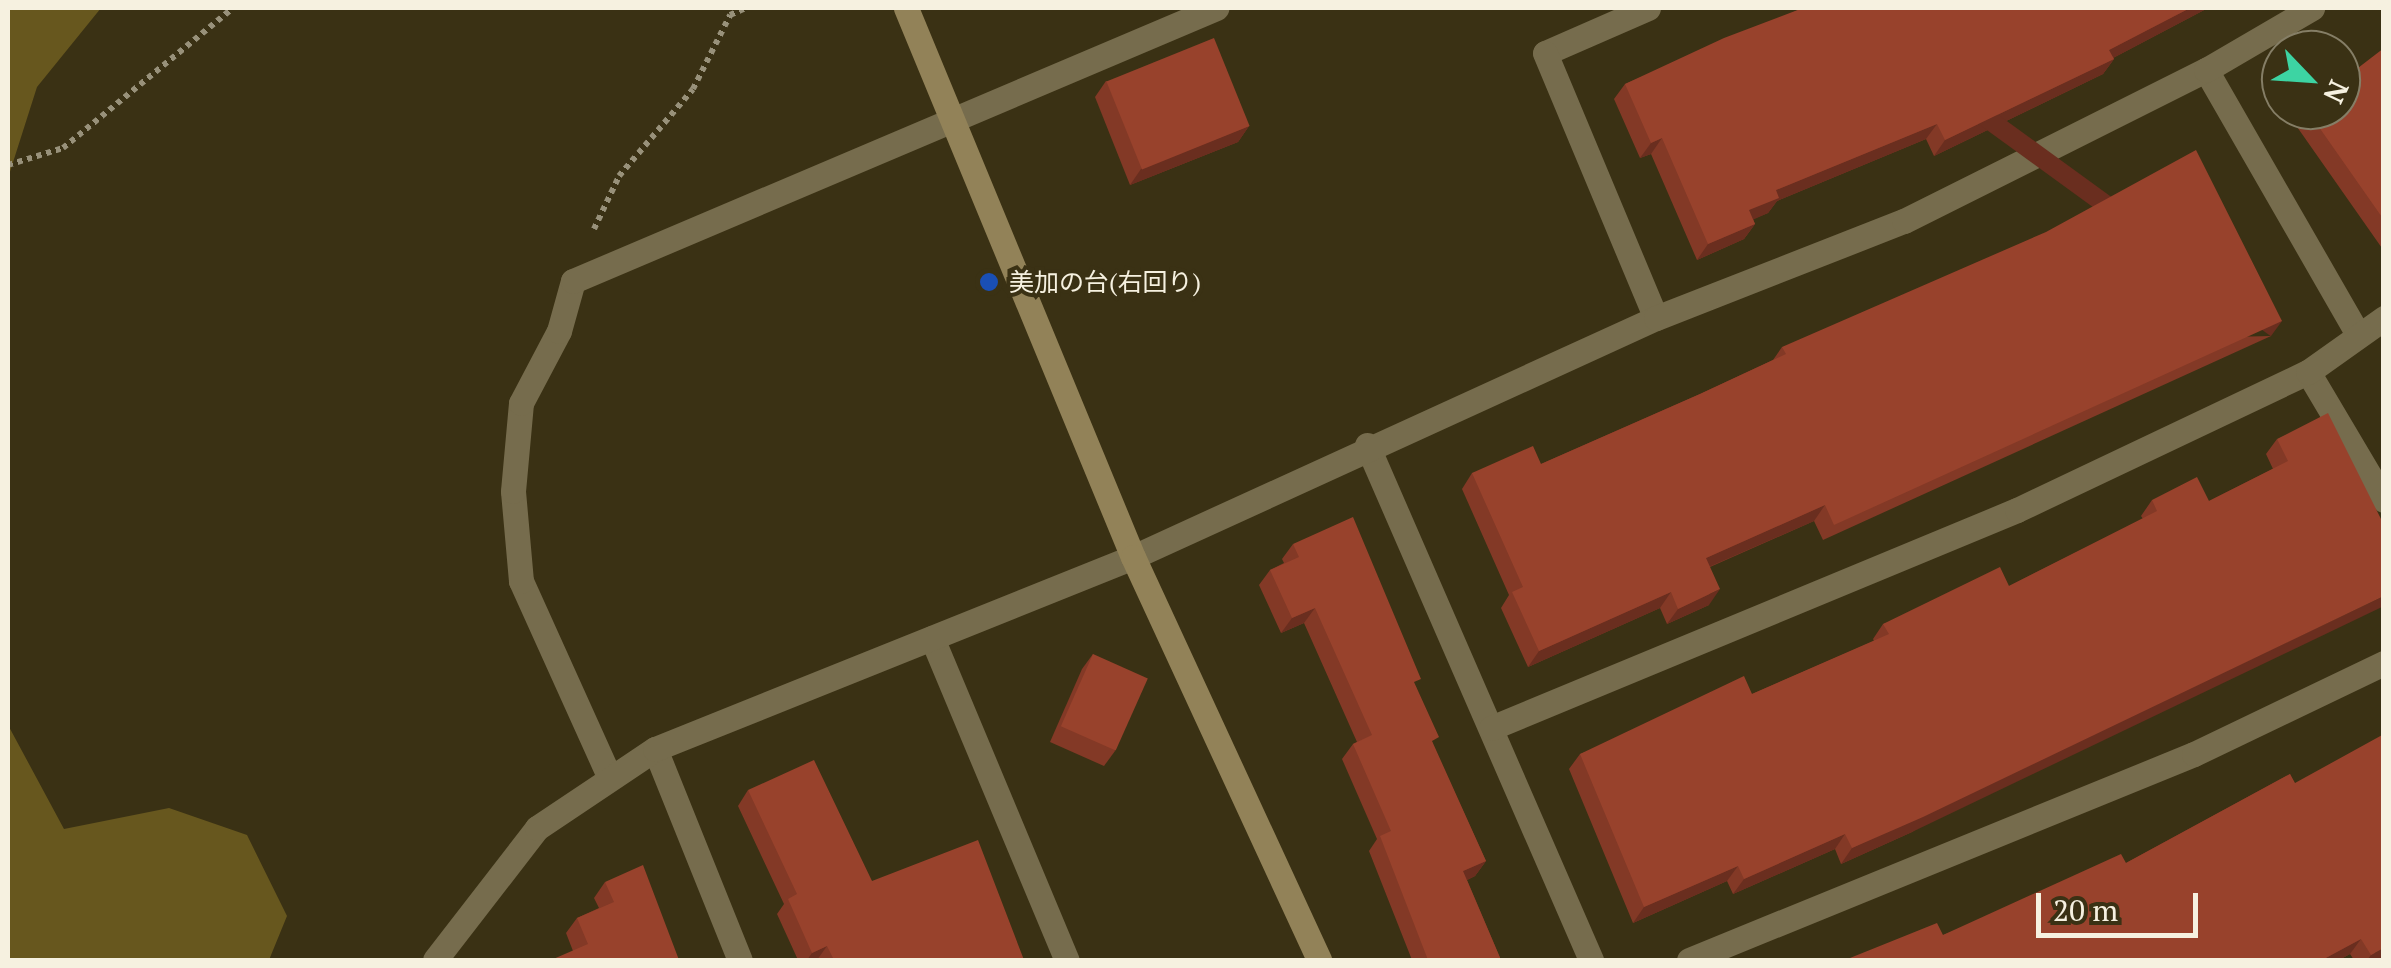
<!DOCTYPE html>
<html>
<head>
<meta charset="utf-8">
<style>
  body { margin:0 }
  #map { position:relative; width:2391px; height:968px; overflow:hidden; background:#3a3114; font-family:"PT Serif","Noto Sans JP",serif }
  div>[style] { position:absolute }
  [style*='--x'] { left:calc(var(--x)*1px); top:calc(var(--y)*1px); width:calc(var(--w)*1px); rotate:calc(var(--a)*1deg) }
  .green>* { inset:0; background:#67571e }
  .path>* { height:6px; margin-top:-3px; transform-origin:0; background:repeating-linear-gradient(90deg,#98917a 0 5px,transparent 0 10px) }
  .lane>* { height:25px; margin:-12.5px; padding:0 12.5px; transform-origin:12.5px; border-radius:12.5px; background:#766c4d }
  .street>* { height:25px; margin:-12.5px; padding:0 12.5px; transform-origin:12.5px; border-radius:12.5px; background:#766c4d }
  .secondary>* { height:25px; margin:-12.5px; padding:0 12.5px; transform-origin:12.5px; border-radius:12.5px; background:#928258 }
  .wall>* { inset:0; background:#833926 }
  .shaded-wall>* { inset:0; background:#6a2e1f; transform-origin:0 0 }
  .building>* { inset:0; background:#98422c; transform-origin:0 0 }
  .dots>* { width:28px; height:28px; translate:-50% -50%; box-sizing:border-box; border:5px solid #3a3114; border-radius:50% }
  span { translate:-50% -50%; white-space:nowrap; text-align:center; line-height:1.15; -webkit-text-stroke:8px #3a3114; paint-order:stroke }
  .poi-label { font-size:25px; color:#f6f1e0 }
  .left { translate:0 -50%; text-align:left }
  .frame { position:absolute; inset:0; border:10px solid #f6f1e0; pointer-events:none }
  .north { position:absolute; left:2261px; top:30px; width:100px; height:100px; box-sizing:border-box; background:#3a3114; border:2px solid #857e66; border-radius:50%; rotate:115deg; font-size:28px; font-weight:700; line-height:40px; text-align:center; color:#f6f1e0 }
  .north::after { content:''; display:block; margin:auto; width:35px; height:45px; background:#3dd4a3; clip-path:polygon(50% 0,100% 100%,50% 72%,0 100%) }
  .scale { position:absolute; left:2036px; top:893px; width:162px; height:45px; box-sizing:border-box; border:5px solid #f6f1e0; border-top:0; padding-left:12px; font-size:30px; line-height:35px; white-space:nowrap; color:#f6f1e0; -webkit-text-stroke:8px #3a3114; paint-order:stroke }
</style>
</head>
<body>
<div id="map">
  <div class="green">
    <i style="clip-path:polygon(8px 8px,101px 8px,37px 87px,8px 178px)"></i>
    <i style="clip-path:polygon(8px 725px,64px 829px,169px 808px,247px 835px,287px 916px,269px 960px,8px 960px)"></i>
  </div>
  <div class="path">
    <i style="--x:8;--y:165;--w:58;--a:-17.2"></i>
    <i style="--x:63;--y:148;--w:220;--a:-39.5"></i>
    <i style="--x:594;--y:229;--w:59;--a:-64.7"></i>
    <i style="--x:619;--y:176;--w:114;--a:-49.6"></i>
    <i style="--x:693;--y:89;--w:83;--a:-63.4"></i>
    <i style="--x:730;--y:15;--w:17;--a:-24"></i>
  </div>
  <div class="lane">
    <i style="--x:609;--y:776;--w:214;--a:-114.3"></i>
    <i style="--x:521;--y:581;--w:90;--a:-95.1"></i>
    <i style="--x:513;--y:491;--w:88;--a:-84.8"></i>
    <i style="--x:521;--y:403;--w:81;--a:-62.2"></i>
    <i style="--x:559;--y:331;--w:52;--a:-74.4"></i>
    <i style="--x:573;--y:281;--w:699;--a:-23"></i>
  </div>
  <div class="street">
    <i style="--x:1648;--y:8;--w:112;--a:156.4"></i>
    <i style="--x:1545;--y:53;--w:287;--a:67.3"></i>
    <i style="--x:2206;--y:70;--w:305;--a:60.1"></i>
    <i style="--x:2308;--y:372;--w:149;--a:59.3"></i>
    <i style="--x:1367;--y:445;--w:562;--a:66.49"></i>
    <i style="--x:932;--y:638;--w:349;--a:67.3"></i>
    <i style="--x:1491;--y:728;--w:569;--a:-22.51"></i>
    <i style="--x:2017;--y:510;--w:322;--a:-25.4"></i>
    <i style="--x:2308;--y:372;--w:93;--a:-35.4"></i>
    <i style="--x:655;--y:749;--w:227;--a:68.1"></i>
    <i style="--x:435;--y:960;--w:167;--a:-52.3"></i>
    <i style="--x:537;--y:828;--w:142;--a:-33.8"></i>
    <i style="--x:655;--y:749;--w:515;--a:-21.88"></i>
    <i style="--x:1133;--y:557;--w:575;--a:-24.56"></i>
    <i style="--x:1656;--y:318;--w:266;--a:-21.4"></i>
    <i style="--x:1904;--y:221;--w:338;--a:-26.6"></i>
    <i style="--x:2206;--y:70;--w:123;--a:-30.3"></i>
    <i style="--x:1689;--y:960;--w:545;--a:-22.19"></i>
    <i style="--x:2194;--y:754;--w:211;--a:-25.6"></i>
  </div>
  <div class="secondary">
    <i style="--x:906;--y:8;--w:594;--a:67.54"></i>
    <i style="--x:1133;--y:557;--w:444;--a:65.2"></i>
  </div>
  <div class="wall">
    <i style="clip-path:polygon(1803px 8px,2208px 8px,2113px 58px,2114px 59px,2103px 74px,1934px 156px,1926px 139px,1777px 201px,1768px 213px,1753px 219px,1755px 224px,1744px 239px,1697px 260px,1651px 154px,1640px 158px,1614px 99px,1625px 84px)"></i>
    <i style="clip-path:polygon(2384px 48px,2384px 251px,2295px 124px,2305px 110px,2341px 110px)"></i>
    <i style="clip-path:polygon(1106px 81px,1249px 126px,1238px 142px,1130px 185px,1095px 97px)"></i>
    <i style="clip-path:polygon(2271px 336px,1823px 540px,1814px 521px,1710px 567px,1709px 605px,1667px 624px,1660px 608px,1528px 667px,1501px 608px,1509px 595px,1462px 489px,1472px 473px,1541px 464px,1700px 394px,1773px 360px,1782px 347px)"></i>
    <i style="clip-path:polygon(2277px 439px,2384px 525px,1912px 832px,1841px 864px,1835px 849px,1733px 894px,1727px 881px,1633px 923px,1569px 769px,1580px 754px,1752px 694px,1874px 641px,1873px 639px,1883px 624px,2009px 586px,2143px 519px,2141px 516px,2152px 500px,2209px 501px,2273px 469px,2266px 454px)"></i>
    <i style="clip-path:polygon(1293px 544px,1416px 687px,1433px 745px,1486px 861px,1475px 876px,1467px 880px,1501px 960px,1412px 960px,1369px 851px,1377px 839px,1342px 759px,1353px 744px,1357px 742px,1304px 623px,1281px 633px,1259px 585px,1270px 570px,1284px 563px,1282px 559px)"></i>
    <i style="clip-path:polygon(1093px 654px,1115px 751px,1104px 766px,1050px 742px,1082px 669px)"></i>
    <i style="clip-path:polygon(2290px 774px,2378px 960px,2354px 960px,2350px 954px,2339px 960px,1845px 960px,1943px 935px,2126px 863px)"></i>
    <i style="clip-path:polygon(748px 790px,872px 881px,1024px 960px,798px 960px,777px 914px,784px 904px,738px 806px)"></i>
    <i style="clip-path:polygon(605px 882px,679px 960px,573px 951px,566px 933px,577px 918px,599px 908px,594px 898px)"></i>
  </div>
  <div class="shaded-wall">
    <i style="clip-path:polygon(2190px 8px,2208px 8px,2098px 66px,2109px 50px)"></i>
    <i style="clip-path:polygon(2114px 59px,2103px 74px,1934px 156px,1945px 140px)"></i>
    <i style="clip-path:polygon(1937px 124px,1926px 139px,1777px 201px,1768px 213px,1739px 226px,1749px 210px,1776px 190px)"></i>
    <i style="clip-path:polygon(1249px 126px,1238px 142px,1130px 185px,1141px 169px)"></i>
    <i style="clip-path:polygon(1662px 138px,1651px 154px,1640px 158px,1651px 143px)"></i>
    <i style="clip-path:polygon(1755px 224px,1744px 239px,1697px 260px,1708px 244px)"></i>
    <i style="left:2282px;top:321px;width:19px;height:492px;rotate:126deg"></i>
    <i style="clip-path:polygon(1825px 505px,1814px 521px,1695px 573px,1706px 558px)"></i>
    <i style="clip-path:polygon(1720px 589px,1709px 605px,1667px 624px,1678px 609px)"></i>
    <i style="clip-path:polygon(1671px 592px,1660px 608px,1528px 667px,1539px 651px)"></i>
    <i style="clip-path:polygon(2384px 596px,2384px 606px,1912px 832px,1841px 864px,1852px 848px)"></i>
    <i style="clip-path:polygon(1315px 608px,1304px 623px,1281px 633px,1292px 618px)"></i>
    <i style="clip-path:polygon(1845px 834px,1835px 849px,1733px 894px,1744px 879px)"></i>
    <i style="clip-path:polygon(1486px 861px,1475px 876px,1453px 887px,1463px 871px)"></i>
    <i style="clip-path:polygon(1738px 866px,1727px 881px,1633px 923px,1644px 907px)"></i>
    <i style="clip-path:polygon(2361px 939px,2350px 954px,2339px 960px,2322px 960px)"></i>
    <i style="clip-path:polygon(827px 946px,817px 960px,807px 960px,812px 953px)"></i>
    <i style="clip-path:polygon(2384px 948px,2384px 958px,2378px 960px,2367px 960px,2371px 955px)"></i>
  </div>
  <div class="building">
    <i style="clip-path:polygon(1803px 8px,2190px 8px,2109px 50px,2114px 59px,1945px 140px,1937px 124px,1776px 190px,1779px 198px,1749px 210px,1755px 224px,1708px 244px,1662px 138px,1651px 143px,1625px 84px,1724px 38px)"></i>
    <i style="left:1214px;top:38px;width:95px;height:116px;rotate:68deg"></i>
    <i style="clip-path:polygon(2384px 48px,2384px 220px,2307px 110px,2341px 110px,2341px 81px)"></i>
    <i style="clip-path:polygon(2196px 150px,2282px 321px,1834px 525px,1825px 505px,1706px 558px,1720px 589px,1678px 609px,1671px 592px,1539px 651px,1512px 592px,1523px 587px,1472px 473px,1533px 446px,1541px 464px,1700px 394px,1786px 354px,1782px 347px,2046px 232px)"></i>
    <i style="clip-path:polygon(2328px 413px,2384px 525px,2384px 596px,1923px 817px,1852px 848px,1845px 834px,1744px 879px,1738px 866px,1644px 907px,1580px 754px,1744px 676px,1752px 694px,1889px 634px,1883px 624px,2000px 567px,2009px 586px,2157px 511px,2152px 500px,2197px 477px,2209px 501px,2288px 461px,2277px 439px)"></i>
    <i style="clip-path:polygon(1353px 517px,1421px 679px,1414px 682px,1439px 737px,1432px 741px,1486px 861px,1463px 871px,1501px 960px,1428px 960px,1380px 836px,1391px 831px,1353px 744px,1372px 735px,1315px 608px,1292px 618px,1270px 570px,1299px 557px,1293px 544px)"></i>
    <i style="left:1093px;top:654px;width:60px;height:79px;rotate:24deg"></i>
    <i style="clip-path:polygon(2384px 734px,2384px 948px,2371px 955px,2361px 939px,2322px 960px,1845px 960px,1937px 923px,1943px 935px,2121px 854px,2126px 863px,2290px 774px,2295px 783px)"></i>
    <i style="clip-path:polygon(814px 760px,872px 881px,978px 840px,1024px 960px,834px 960px,827px 946px,812px 953px,788px 899px,797px 894px,748px 790px)"></i>
    <i style="clip-path:polygon(643px 865px,679px 960px,551px 960px,588px 944px,577px 918px,614px 902px,605px 882px)"></i>
  </div>
  <div class="dots">
    <i style="left:989px;top:282px;background:#1a4fb4"></i>
  </div>
  <div class="poi-label">
    <span class="left" style="left:1009px;top:282px">美加の台(右回り)</span>
  </div>
  <div class="frame"></div>
  <div class="north">N</div>
  <div class="scale">20 m</div>
</div>
</body>
</html>
